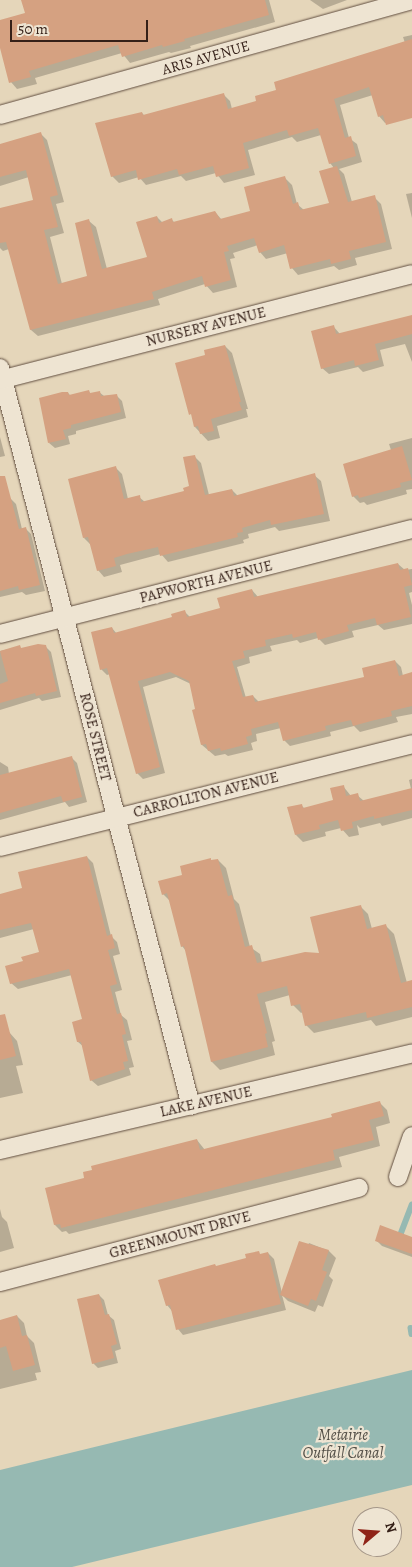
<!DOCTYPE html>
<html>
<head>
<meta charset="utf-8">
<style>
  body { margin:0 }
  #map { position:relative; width:412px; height:1567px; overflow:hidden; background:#e5d6ba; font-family:Alegreya,serif }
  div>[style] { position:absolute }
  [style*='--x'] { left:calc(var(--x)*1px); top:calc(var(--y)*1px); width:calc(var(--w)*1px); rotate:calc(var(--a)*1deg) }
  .water>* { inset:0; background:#96b9b2 }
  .shadow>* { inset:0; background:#0003 }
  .stream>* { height:5.5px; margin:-2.75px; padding:0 2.75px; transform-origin:2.75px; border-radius:2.75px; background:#96b9b2 }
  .building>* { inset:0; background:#d5a181 }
  .roads { filter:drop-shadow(0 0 1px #614e40) drop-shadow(0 0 1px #614e40) }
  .street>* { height:18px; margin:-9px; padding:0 9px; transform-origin:9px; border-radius:9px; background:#eee4d2 }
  span { translate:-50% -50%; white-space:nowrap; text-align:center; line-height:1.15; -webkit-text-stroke:4.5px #eee4d2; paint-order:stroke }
  .street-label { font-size:15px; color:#352018 }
  .water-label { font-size:16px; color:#524e46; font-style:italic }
  .north { position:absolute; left:352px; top:1507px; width:50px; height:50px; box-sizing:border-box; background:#eee4d2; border:1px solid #a49688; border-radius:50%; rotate:72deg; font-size:14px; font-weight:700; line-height:20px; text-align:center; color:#352018 }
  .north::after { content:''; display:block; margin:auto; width:18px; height:22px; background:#8f2418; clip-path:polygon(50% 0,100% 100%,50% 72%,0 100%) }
  .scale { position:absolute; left:10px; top:20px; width:138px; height:22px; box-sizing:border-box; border:2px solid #352018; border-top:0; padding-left:6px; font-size:15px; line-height:18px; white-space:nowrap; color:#352018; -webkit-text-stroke:4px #eee4d2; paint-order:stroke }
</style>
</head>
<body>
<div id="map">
  <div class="water">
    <i style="clip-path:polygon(412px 1370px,412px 1485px,72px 1567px,0 1567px,0 1470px)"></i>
  </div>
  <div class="shadow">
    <i style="clip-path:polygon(23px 0,269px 0,275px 22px,190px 46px,191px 48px,171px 53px,169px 52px,130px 63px,122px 53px,35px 78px,37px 84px,17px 89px,11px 82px,0 43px,0 21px,27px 14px)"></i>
    <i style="clip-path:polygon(310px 0,347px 0,323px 9px)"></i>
    <i style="clip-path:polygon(412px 35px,412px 112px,385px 123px,379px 116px,373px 95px,340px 105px,349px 138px,357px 144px,362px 162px,339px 169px,344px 174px,352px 202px,374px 197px,381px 204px,392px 249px,355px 258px,357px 265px,339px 270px,334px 266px,298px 275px,292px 268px,288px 253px,266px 259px,260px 252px,258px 245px,233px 253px,235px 258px,230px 259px,237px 287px,213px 293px,205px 284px,158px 299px,160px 305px,38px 336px,31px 330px,9px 249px,3px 251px,0 248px,0 209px,35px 201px,29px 177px,0 186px,0 146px,40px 133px,47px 140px,64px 202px,56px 204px,64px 233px,50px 237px,62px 284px,89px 277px,89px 221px,96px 227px,107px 269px,148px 258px,157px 217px,163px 223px,171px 219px,175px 223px,215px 212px,222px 220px,252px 212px,285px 178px,292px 185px,297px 204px,304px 210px,331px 204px,334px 168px,330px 163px,321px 135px,297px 142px,292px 137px,248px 150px,255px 175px,224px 183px,216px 173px,186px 181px,181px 176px,146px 185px,139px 177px,119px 183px,112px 176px,142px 113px,145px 116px,224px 95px,230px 101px,232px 109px,258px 102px,278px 91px,405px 43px,403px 37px)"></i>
    <i style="clip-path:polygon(412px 193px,412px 218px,406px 194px)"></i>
    <i style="clip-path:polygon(412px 317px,412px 362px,405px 344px,380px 350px,384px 366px,363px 372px,358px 367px,329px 374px,322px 368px,333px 326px,340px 334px)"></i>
    <i style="clip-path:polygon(225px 346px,232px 353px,248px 409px,246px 409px,248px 417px,217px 426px,220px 438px,208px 441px,195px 427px,206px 356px)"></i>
    <i style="clip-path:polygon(88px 391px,91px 394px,99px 392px,104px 396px,116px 395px,122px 401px,126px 418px,76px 431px,76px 434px,68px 436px,70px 444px,55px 448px,49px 443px,68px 393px,71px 396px)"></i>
    <i style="clip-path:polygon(0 437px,5px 456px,0 457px)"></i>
    <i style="clip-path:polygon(412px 438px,412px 489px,406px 490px,407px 494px,367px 505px,364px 502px,360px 503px,353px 496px,391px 450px,389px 444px)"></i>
    <i style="clip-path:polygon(194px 456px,201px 463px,209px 495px,232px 490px,238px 496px,314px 475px,321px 481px,330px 521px,279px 531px,275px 527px,248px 534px,249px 538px,243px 540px,244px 543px,168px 562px,161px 554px,120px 565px,122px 572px,104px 577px,98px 570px,91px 545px,84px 538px,116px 468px,122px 474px,128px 499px,139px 497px,145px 502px,186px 492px,190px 487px)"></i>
    <i style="clip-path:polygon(10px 498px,16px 504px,22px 529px,25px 528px,31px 534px,45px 591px,26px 595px,22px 592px,0 597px,0 501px)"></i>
    <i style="clip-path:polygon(398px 564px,405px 570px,412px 569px,412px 592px,409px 593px,412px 605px,412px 624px,384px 630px,378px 625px,352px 631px,354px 637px,325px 645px,318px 638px,300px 643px,297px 640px,270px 646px,272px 651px,249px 657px,250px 663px,237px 667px,246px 698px,253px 696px,259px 702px,366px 678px,395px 661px,401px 667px,403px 676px,412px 674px,412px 714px,396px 717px,398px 722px,360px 732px,354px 726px,330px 732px,331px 736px,290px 746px,284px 740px,281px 728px,256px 734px,257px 741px,251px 743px,253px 750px,228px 756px,225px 754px,215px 756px,202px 745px,191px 684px,176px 677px,143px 687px,165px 773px,143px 779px,137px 773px,110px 674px,107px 675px,101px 669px,112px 628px,117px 634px,174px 618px,185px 612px,191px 618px,217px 611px,252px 590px,258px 597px)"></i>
    <i style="clip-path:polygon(45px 646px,51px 652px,61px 697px,42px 701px,39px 698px,0 710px,0 651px,19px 647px,22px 649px)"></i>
    <i style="clip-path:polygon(71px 757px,77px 763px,87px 802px,69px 807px,65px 802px,0 820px,0 762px,8px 767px,9px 774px)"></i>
    <i style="clip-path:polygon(412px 779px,412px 818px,382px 826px,380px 823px,360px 828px,357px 825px,359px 835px,349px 837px,341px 828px,325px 832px,326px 836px,303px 842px,296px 835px,301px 805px,305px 809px,334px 801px,343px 786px,351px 796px,357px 795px,364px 801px,411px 789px,409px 780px)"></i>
    <i style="clip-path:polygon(87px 857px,93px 863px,111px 936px,117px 942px,120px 954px,113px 956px,122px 990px,115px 992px,121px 1015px,127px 1020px,132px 1040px,127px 1041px,134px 1067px,129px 1068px,131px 1075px,98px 1086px,91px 1080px,84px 1047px,78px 1042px,83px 1020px,72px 975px,18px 989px,11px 983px,24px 962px,40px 953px,34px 929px,0 938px,0 895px,24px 889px)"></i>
    <i style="clip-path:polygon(210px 859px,212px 861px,218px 860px,226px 868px,234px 899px,239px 904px,250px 947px,260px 954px,262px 963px,320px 954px,360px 906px,368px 914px,372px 929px,386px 926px,394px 934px,407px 983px,412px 983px,412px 1017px,376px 1026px,371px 1020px,314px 1033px,306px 1025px,303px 1012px,301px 1013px,293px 1005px,290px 995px,265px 1002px,275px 1041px,272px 1042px,275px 1055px,220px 1070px,212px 1062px,186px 951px,182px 946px,171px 902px,163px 894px,183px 876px)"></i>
    <i style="clip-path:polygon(9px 1032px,17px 1041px,23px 1065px,16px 1066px,23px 1093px,0 1098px,0 1035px)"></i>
    <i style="clip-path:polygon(380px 1103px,387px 1110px,390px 1123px,376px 1127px,380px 1146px,339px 1157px,342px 1167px,69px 1234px,66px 1231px,62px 1232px,55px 1225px,46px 1189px,86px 1179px,197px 1140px,205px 1150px,333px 1118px)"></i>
    <i style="clip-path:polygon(0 1209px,2px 1217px,7px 1222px,14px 1248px,0 1252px)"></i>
    <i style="clip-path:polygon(412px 1238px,412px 1257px,382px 1246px,376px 1240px)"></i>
    <i style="clip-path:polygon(309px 1243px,329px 1251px,336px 1258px,329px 1276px,333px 1280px,323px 1307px,318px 1305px,315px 1312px,288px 1301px,282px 1295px,286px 1310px,183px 1335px,178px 1329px,172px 1311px,167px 1305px,217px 1267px,268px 1253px,274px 1259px,282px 1293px)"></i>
    <i style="clip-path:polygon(99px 1295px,104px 1300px,108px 1315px,114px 1320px,121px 1349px,115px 1351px,118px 1363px,98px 1368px,93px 1363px)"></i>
    <i style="clip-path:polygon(17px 1316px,24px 1323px,27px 1336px,34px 1343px,41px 1372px,35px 1373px,37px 1380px,0 1389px,0 1321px)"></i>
  </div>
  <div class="stream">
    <i style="--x:401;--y:1233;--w:30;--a:-69"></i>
    <i style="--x:411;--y:1328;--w:6;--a:81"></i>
  </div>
  <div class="building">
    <i style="clip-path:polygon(21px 0,265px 0,269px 15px,184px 39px,185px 41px,163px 47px,162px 45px,122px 57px,118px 45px,29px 71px,31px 77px,9px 83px,0 48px,0 20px,25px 13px)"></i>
    <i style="clip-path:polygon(412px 39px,412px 118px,386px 125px,383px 115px,378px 117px,369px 87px,334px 99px,345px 138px,351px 136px,356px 156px,329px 164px,318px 128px,289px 136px,287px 130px,243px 143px,249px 168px,216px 177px,213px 166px,179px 175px,177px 169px,138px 180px,136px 170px,111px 177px,95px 123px,142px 112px,143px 115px,224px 93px,228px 109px,256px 101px,255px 96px,276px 90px,274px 82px)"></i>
    <i style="clip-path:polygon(41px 132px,58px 195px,50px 197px,58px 227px,44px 230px,58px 284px,87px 276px,75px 223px,89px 219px,102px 269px,147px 257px,136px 222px,157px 216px,159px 223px,172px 218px,173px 222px,215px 211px,220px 219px,250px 211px,244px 187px,285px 176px,293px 204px,298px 202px,300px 210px,329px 203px,319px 171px,337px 166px,348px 202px,375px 195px,386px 242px,349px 251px,351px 259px,331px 264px,330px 259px,290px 269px,284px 245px,259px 253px,254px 238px,227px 246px,229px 251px,224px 252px,231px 280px,205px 287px,202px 276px,152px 292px,154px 299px,30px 330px,6px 242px,0 243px,0 208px,33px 200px,26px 170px,0 177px,0 144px)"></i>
    <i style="clip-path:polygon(412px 315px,412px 334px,375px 344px,379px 360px,355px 366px,354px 360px,321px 369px,311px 331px,334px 325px,336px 334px)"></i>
    <i style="clip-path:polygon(225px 345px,241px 402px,239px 402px,242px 410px,211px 419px,214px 431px,200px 434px,198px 426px,194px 427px,191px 414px,189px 415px,175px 363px,205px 355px,204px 350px)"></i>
    <i style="clip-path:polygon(89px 390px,90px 393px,100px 391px,101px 396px,117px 394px,121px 412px,71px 425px,71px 428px,63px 430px,66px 439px,48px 443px,39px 398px,62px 392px,68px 392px,69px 395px)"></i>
    <i style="clip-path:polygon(402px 446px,412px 480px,400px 483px,401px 487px,359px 498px,358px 495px,352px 497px,343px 464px)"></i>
    <i style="clip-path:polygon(195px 455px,205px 495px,232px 489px,234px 496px,315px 473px,324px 514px,271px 525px,270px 520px,242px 528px,243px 532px,237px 533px,238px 537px,160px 556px,158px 547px,127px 554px,114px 558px,116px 566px,97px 571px,88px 537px,83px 538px,68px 479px,116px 466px,124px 499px,140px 495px,141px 502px,184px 491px,183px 488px,189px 486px,183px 457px)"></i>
    <i style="clip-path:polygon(0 476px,5px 476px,19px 529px,26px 527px,40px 585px,19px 590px,18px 586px,0 591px)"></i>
    <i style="clip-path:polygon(398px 563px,400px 570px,408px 568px,412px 585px,404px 587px,411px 617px,377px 625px,375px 618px,347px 625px,349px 631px,318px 640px,316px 632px,293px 638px,292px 634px,265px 640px,266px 646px,243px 651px,245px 658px,232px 661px,243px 697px,253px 695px,255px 702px,364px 677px,362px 668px,395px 660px,399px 676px,412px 672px,412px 706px,391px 711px,392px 716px,371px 721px,353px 726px,351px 720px,325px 726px,326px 730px,283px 741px,278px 722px,251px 729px,252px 735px,246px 737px,248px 744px,221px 751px,220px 748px,208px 751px,206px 744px,201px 745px,192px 710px,195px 709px,189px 681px,170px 672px,138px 681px,160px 767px,136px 774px,107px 668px,100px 670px,91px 632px,112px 627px,114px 633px,172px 617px,171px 614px,185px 610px,187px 617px,220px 608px,217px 598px,252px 589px,254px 597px)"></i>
    <i style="clip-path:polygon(38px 644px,46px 645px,57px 691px,36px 696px,35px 693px,0 703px,0 684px,8px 681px,0 651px,20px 645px,21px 648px)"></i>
    <i style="clip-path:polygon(72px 756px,82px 797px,63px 802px,61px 796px,0 813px,0 775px)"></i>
    <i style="clip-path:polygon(344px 785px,346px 796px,358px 793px,360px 801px,412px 788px,412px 810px,374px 819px,374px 816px,352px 822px,351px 817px,353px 828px,341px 831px,338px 820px,319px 825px,320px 829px,295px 835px,287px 807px,302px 804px,303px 808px,333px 800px,330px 788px)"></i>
    <i style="clip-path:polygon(87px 856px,107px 936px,112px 934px,115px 948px,108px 950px,117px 984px,110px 986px,117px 1014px,121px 1013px,126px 1034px,122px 1035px,128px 1061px,123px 1062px,125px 1069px,90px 1081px,81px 1042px,77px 1042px,72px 1022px,82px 1019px,69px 969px,10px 984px,5px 966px,23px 961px,21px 957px,39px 952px,31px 923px,0 930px,0 894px,22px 888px,18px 872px)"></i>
    <i style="clip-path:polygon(211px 858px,211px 860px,218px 859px,228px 896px,232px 895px,245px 947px,252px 945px,257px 963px,305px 952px,319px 953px,310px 917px,361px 905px,367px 929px,386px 924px,401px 983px,412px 980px,412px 1007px,367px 1018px,366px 1012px,305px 1026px,300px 1004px,291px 1006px,287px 986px,257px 994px,267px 1033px,265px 1034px,268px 1047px,211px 1062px,184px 946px,181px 947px,167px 893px,162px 895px,158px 881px,182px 875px,180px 866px)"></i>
    <i style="clip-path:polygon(5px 1014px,16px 1056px,0 1060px,0 1015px)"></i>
    <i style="clip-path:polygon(380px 1101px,384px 1116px,369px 1120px,374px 1140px,333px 1150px,335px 1160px,61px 1228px,60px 1224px,54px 1225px,45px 1188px,84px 1178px,83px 1172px,92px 1170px,91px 1166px,197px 1139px,200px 1150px,332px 1117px,331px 1114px)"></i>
    <i style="clip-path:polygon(380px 1225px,412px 1237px,412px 1254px,375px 1241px)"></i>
    <i style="clip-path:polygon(299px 1241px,329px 1250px,322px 1270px,327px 1272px,316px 1301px,311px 1299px,308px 1306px,280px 1295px)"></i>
    <i style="clip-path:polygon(259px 1251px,260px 1254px,268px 1252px,281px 1304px,176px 1330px,170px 1305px,166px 1306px,158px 1280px,215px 1264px,216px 1266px,246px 1258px,245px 1254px)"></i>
    <i style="clip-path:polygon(99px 1294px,105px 1315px,109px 1314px,117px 1344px,111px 1346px,114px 1358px,92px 1364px,77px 1299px)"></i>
    <i style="clip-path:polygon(17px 1315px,22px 1336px,27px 1335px,35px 1365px,13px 1371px,6px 1346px,0 1348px,0 1320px)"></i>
  </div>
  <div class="roads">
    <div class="street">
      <i style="--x:0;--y:115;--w:427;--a:-15.6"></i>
      <i style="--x:0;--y:368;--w:762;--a:75.49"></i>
      <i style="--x:0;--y:380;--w:425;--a:-14.4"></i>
      <i style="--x:0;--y:634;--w:425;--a:-14.3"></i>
      <i style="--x:0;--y:847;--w:425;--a:-14"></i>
      <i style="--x:0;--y:1150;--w:423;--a:-13.2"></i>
      <i style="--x:398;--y:1177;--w:43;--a:-71.1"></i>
      <i style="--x:0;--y:1282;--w:371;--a:-14.7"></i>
    </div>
  </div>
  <div class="street-label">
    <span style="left:206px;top:58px;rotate:-16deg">ARIS AVENUE</span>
    <span style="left:206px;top:327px;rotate:-14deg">NURSERY AVENUE</span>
    <span style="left:206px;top:582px;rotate:-14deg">PAPWORTH AVENUE</span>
    <span style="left:95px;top:737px;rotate:76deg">ROSE STREET</span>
    <span style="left:206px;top:795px;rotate:-14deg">CARROLLTON AVENUE</span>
    <span style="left:206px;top:1102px;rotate:-13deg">LAKE AVENUE</span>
    <span style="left:180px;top:1235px;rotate:-15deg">GREENMOUNT DRIVE</span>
  </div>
  <div class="water-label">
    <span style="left:343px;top:1444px">Metairie<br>Outfall Canal</span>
  </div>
  <div class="north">N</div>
  <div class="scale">50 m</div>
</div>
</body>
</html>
